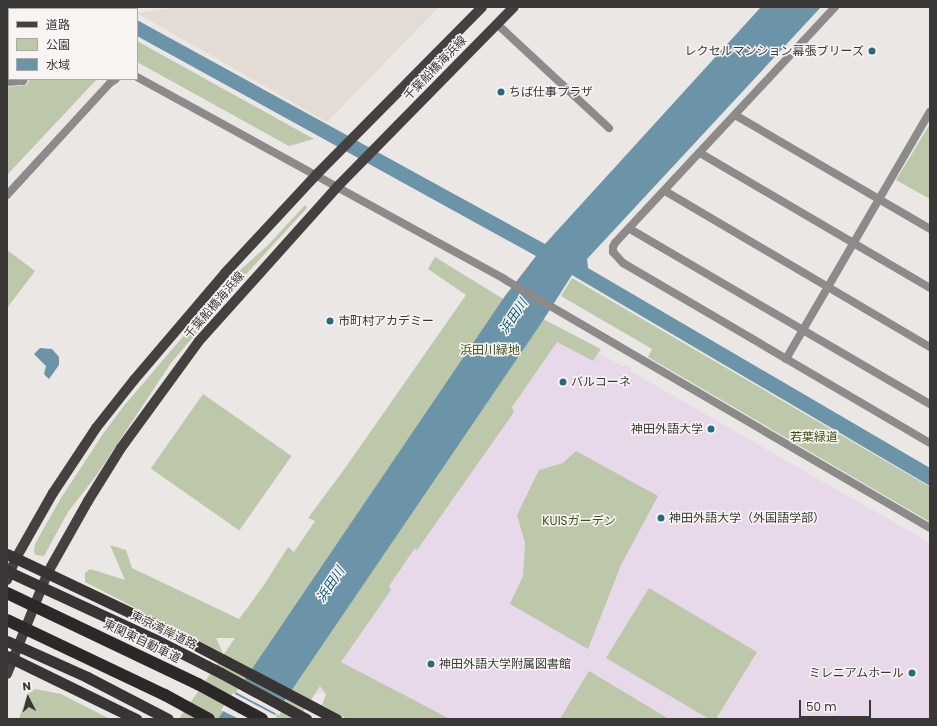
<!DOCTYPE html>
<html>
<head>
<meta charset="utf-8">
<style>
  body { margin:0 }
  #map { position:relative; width:937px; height:726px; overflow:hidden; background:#eae7e5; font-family:Poppins,"Noto Sans JP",sans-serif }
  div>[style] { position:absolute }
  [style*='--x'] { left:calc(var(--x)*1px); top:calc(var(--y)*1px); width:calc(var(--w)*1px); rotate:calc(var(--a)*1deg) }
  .built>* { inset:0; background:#e4dcd4 }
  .education>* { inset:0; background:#e7d8ea }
  .green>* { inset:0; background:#bcc8a9; transform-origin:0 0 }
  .water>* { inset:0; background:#6b94a8 }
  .pier>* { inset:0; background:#eae7e5; transform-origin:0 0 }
  .minor>* { height:8px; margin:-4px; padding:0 4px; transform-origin:4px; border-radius:4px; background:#8c8b8a }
  .tertiary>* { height:8px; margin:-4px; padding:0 4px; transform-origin:4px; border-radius:4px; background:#8c8b8a }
  .primary>* { height:10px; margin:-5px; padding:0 5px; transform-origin:5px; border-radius:5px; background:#444140 }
  .trunk>* { height:11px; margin:-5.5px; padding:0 5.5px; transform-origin:5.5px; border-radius:5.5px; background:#383434 }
  .trunk-bridge>* { height:11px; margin:-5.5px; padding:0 5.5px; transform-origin:5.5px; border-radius:5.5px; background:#383434 }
  .motorway-bridge>* { height:12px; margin:-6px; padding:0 6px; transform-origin:6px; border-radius:6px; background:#2b2827 }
  .dots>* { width:11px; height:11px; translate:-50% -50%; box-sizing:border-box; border:2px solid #f7f4f2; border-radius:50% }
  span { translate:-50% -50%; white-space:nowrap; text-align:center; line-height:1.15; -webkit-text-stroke:3px #f7f4f2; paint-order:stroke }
  .poi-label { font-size:12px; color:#393837 }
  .right { translate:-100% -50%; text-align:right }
  .left { translate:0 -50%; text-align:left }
  .street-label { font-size:12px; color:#393837 }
  .park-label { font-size:12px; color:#3f5015 }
  .water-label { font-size:13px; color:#055876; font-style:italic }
  .frame { position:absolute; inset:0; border:8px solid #393837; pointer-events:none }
  .legend { position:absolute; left:8px; top:8px; width:130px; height:72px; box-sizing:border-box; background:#f7f4f2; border:1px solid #aba9a7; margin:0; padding:5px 7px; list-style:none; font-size:12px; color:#393837 }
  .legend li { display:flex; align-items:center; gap:8px; height:20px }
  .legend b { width:20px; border:1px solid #aba9a7 }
  .north { position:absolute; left:8px; top:678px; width:40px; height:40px; -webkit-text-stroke:3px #f7f4f2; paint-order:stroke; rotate:354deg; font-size:11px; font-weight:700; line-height:16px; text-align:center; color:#393837 }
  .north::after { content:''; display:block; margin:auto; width:14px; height:18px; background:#393837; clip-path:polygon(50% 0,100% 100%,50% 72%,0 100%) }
  .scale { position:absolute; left:799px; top:700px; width:72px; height:18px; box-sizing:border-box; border:2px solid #393837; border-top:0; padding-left:5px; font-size:12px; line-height:14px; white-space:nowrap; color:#393837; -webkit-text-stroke:3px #f7f4f2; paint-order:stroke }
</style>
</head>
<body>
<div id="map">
  <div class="built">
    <i style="clip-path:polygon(176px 7px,439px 7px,327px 122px,137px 13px)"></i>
  </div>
  <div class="education">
    <i style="clip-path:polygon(557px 342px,593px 361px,599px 353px,623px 367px,626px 365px,631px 368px,630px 371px,930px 543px,930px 719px,386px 719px,338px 692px,314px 694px)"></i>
  </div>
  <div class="green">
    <i style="clip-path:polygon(137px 40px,137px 41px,314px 139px,289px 146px,137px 62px)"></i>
    <i style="clip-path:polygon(30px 79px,97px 79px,7px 175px,7px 87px,27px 85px)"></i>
    <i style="clip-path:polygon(930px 124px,930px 199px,896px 180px)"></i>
    <i style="clip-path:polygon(305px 205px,307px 208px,249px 271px,171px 363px,96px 476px,68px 512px,44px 556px,36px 555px,34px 552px,35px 544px,61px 498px,103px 434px,123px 407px,238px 272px,269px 244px)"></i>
    <i style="clip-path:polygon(7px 250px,35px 271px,7px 308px)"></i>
    <i style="clip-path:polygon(435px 257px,500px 297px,601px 349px,593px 361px,557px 342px,512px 407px,514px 412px,417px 550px,415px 548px,389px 586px,391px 590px,341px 662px,450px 719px,347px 719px,322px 705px,326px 694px,320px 686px,298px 719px,179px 719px,235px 638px,216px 638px,223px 653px,85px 582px,85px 573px,90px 569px,125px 580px,110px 545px,126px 550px,132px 568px,239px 619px,264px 585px,288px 547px,294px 552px,315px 521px,308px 518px,343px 471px,466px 295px,428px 269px)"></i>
    <i style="clip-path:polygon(572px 278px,930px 487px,930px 522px,648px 357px,652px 349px,561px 296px)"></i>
    <i style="left:203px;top:394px;width:108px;height:91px;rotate:35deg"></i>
    <i style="clip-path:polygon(576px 451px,658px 496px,621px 565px,588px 649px,510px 604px,523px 576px,525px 543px,517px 515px,539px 470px,563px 463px)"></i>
    <i style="clip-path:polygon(649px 588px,757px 652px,716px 719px,709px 719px,606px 658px)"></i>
    <i style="clip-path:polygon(589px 671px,669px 719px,560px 719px)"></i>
    <i style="clip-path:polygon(35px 689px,61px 694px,110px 719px,19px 719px,27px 695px)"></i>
  </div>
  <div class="water">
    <i style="clip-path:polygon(761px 7px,821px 7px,587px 259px,588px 268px,930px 468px,930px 486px,572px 275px,542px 322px,272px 719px,218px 719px,505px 296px,536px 256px,137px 36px,137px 20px,545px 244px)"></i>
    <i style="clip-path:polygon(40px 348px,52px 349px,59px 357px,59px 365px,49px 379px,44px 374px,46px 366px,34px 354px)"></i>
  </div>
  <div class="pier">
    <i style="left:243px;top:679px;width:49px;height:15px;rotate:28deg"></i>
    <i style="clip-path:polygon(233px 693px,277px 716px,275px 719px,239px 719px,221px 710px)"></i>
  </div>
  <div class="minor">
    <i style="--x:56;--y:7;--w:4;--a:34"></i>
    <i style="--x:497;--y:24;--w:153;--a:42.9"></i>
    <i style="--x:7;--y:82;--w:16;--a:-4"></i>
    <i style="--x:23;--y:81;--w:2;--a:-63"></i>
    <i style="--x:735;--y:115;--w:226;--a:30.3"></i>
    <i style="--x:700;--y:153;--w:267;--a:30.4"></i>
    <i style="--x:665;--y:191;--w:308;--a:30.5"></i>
    <i style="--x:630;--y:229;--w:347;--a:30.3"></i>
  </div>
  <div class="tertiary">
    <i style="--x:835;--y:7;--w:323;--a:133"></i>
    <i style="--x:615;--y:243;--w:4;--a:117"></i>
    <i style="--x:613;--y:247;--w:5;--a:90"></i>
    <i style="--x:613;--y:252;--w:15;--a:48"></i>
    <i style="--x:623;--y:263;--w:356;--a:30.4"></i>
    <i style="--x:137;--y:77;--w:419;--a:28.8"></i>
    <i style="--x:504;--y:279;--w:493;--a:30.3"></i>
    <i style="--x:7;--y:195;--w:152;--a:-47.4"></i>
    <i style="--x:110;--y:83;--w:7;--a:-34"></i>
    <i style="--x:786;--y:359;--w:286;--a:-59.8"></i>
  </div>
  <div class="primary">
    <i style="--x:7;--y:580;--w:24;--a:-68"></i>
    <i style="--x:16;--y:558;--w:75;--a:-60.4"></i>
    <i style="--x:53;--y:493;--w:78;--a:-56.5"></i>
    <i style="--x:96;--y:428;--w:61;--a:-51.6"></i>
    <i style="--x:134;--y:380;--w:140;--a:-49.6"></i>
    <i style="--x:225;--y:273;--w:134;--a:-47.1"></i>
    <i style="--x:316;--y:175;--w:236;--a:-45.3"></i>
    <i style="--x:7;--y:674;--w:110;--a:-68.1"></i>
    <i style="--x:48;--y:572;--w:81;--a:-60.6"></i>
    <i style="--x:88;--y:501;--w:62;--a:-58.1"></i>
    <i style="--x:121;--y:448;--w:132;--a:-53.9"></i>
    <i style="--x:199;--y:341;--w:207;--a:-48.1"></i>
    <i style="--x:337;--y:187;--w:252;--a:-45.5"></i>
  </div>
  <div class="trunk">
    <i style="--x:7;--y:554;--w:170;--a:25.4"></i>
    <i style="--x:161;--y:627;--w:198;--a:27.7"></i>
    <i style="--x:7;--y:656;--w:144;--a:26"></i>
  </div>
  <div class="trunk-bridge">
    <i style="--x:7;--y:571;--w:162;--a:24.8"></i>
    <i style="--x:154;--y:639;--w:75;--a:26.9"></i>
    <i style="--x:221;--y:673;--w:97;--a:28.4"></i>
    <i style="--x:7;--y:641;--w:88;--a:24.2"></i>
    <i style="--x:87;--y:677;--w:91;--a:27.4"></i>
  </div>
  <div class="motorway-bridge">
    <i style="--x:7;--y:593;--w:212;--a:25.5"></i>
    <i style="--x:198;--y:684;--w:73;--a:28.7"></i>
    <i style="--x:7;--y:620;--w:175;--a:25.4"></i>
    <i style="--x:165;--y:695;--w:50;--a:28.6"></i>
  </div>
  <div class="dots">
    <i style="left:872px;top:51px;background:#266a7b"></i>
    <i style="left:501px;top:92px;background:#266a7b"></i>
    <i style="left:330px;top:321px;background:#266a7b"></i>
    <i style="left:563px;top:382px;background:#266a7b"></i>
    <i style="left:711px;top:429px;background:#266a7b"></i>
    <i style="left:661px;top:518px;background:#266a7b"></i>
    <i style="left:431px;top:664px;background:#266a7b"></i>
    <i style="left:912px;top:673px;background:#266a7b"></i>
  </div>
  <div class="poi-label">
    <span class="right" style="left:864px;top:51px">レクセルマンション幕張ブリーズ</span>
    <span class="left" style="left:509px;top:92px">ちば仕事プラザ</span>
    <span class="left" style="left:338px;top:321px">市町村アカデミー</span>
    <span class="left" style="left:571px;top:382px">バルコーネ</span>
    <span class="right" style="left:703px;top:429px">神田外語大学</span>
    <span class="left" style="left:669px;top:518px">神田外語大学（外国語学部）</span>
    <span class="left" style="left:439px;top:664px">神田外語大学附属図書館</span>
    <span class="right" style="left:904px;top:673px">ミレニアムホール</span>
  </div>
  <div class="street-label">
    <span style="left:435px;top:68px;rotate:-46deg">千葉船橋海浜線</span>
    <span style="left:214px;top:305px;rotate:-49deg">千葉船橋海浜線</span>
    <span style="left:164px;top:630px;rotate:26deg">東京湾岸道路</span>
    <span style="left:142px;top:641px;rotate:26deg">東関東自動車道</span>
  </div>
  <div class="park-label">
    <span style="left:490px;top:350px">浜田川緑地</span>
    <span style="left:814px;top:437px">若葉緑道</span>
    <span style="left:579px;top:521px">KUISガーデン</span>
  </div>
  <div class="water-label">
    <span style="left:514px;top:317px;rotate:-56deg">浜田川</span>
    <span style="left:331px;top:585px;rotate:-56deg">浜田川</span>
  </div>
  <div class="frame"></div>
  <ul class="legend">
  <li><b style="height:5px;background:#444140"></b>道路</li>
  <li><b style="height:11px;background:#bcc8a9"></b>公園</li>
  <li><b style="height:11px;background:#6b94a8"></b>水域</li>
  </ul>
  <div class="north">N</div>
  <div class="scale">50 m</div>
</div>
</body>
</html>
